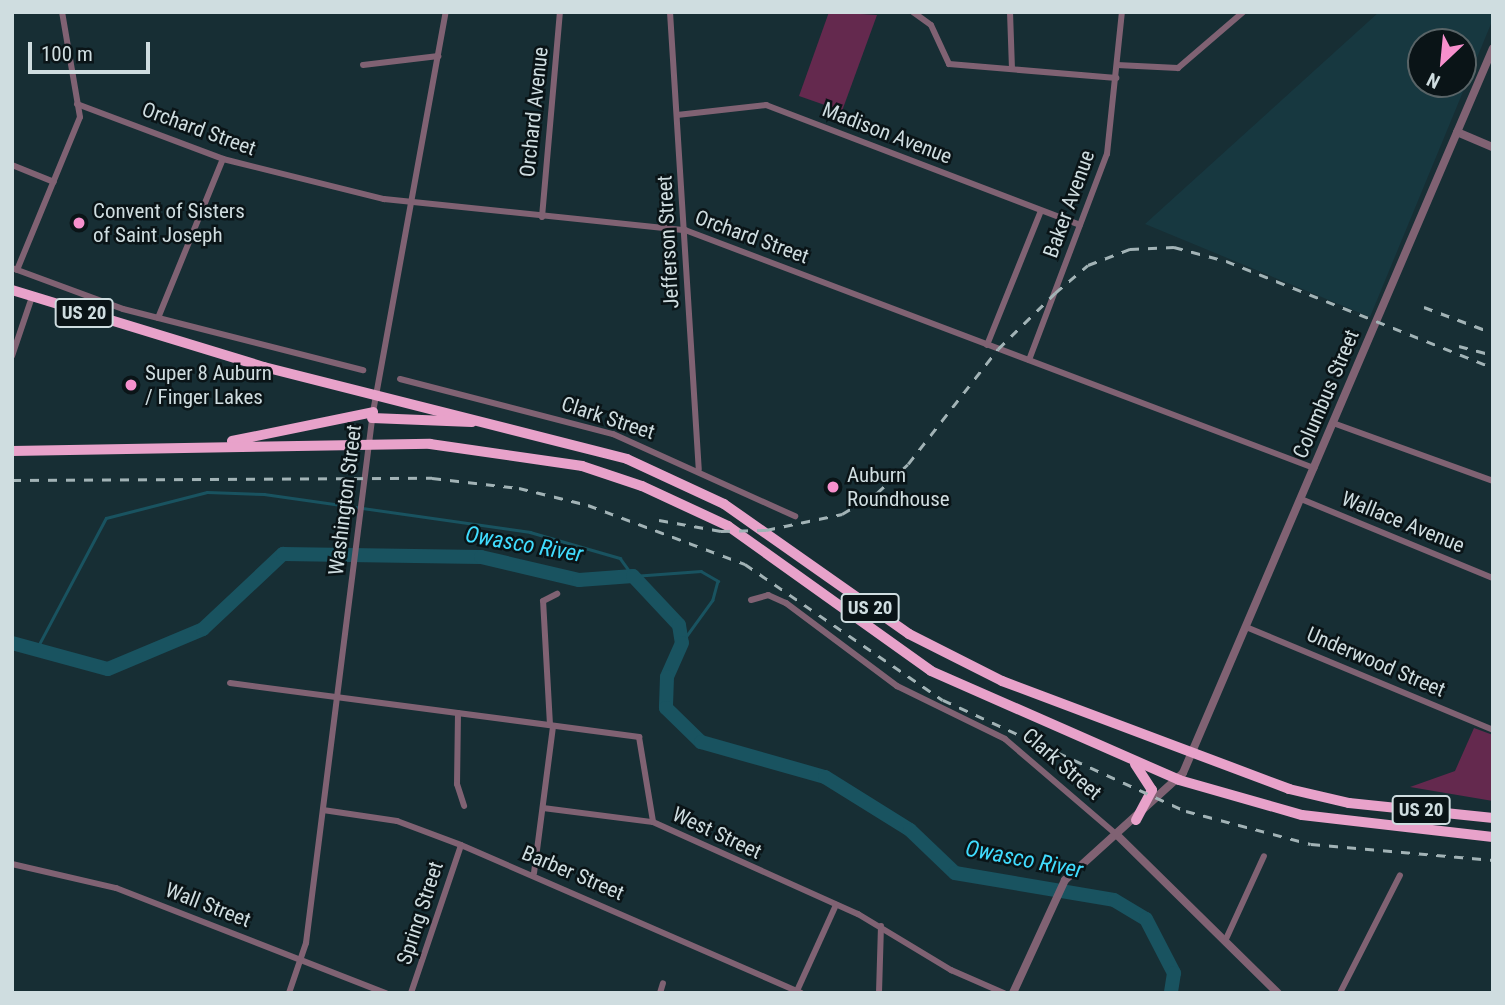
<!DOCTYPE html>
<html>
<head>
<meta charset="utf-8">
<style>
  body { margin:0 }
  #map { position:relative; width:1505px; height:1005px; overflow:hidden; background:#172e34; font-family:"Roboto Condensed",sans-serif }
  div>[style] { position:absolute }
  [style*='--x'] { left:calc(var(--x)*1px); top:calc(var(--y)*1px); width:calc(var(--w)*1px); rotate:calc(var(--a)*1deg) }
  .built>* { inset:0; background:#173840 }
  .green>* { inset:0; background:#64294e }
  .stream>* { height:2.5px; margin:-1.25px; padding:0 1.25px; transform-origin:1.25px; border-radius:1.25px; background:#195360 }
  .river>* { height:14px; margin:-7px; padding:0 7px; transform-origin:7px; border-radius:7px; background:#195360 }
  .minor>* { height:6px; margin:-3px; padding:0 3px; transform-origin:3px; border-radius:3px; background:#806273 }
  .tertiary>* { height:8px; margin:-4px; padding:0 4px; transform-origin:4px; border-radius:4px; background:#806273 }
  .trunk>* { height:10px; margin:-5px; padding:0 5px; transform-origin:5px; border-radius:5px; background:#e8a2ca }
  .rail>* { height:2.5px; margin-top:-1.25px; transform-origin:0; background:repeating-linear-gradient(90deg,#a2b3b6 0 9px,transparent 0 18px) }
  .dots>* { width:19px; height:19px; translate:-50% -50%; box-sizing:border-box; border:4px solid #0a1417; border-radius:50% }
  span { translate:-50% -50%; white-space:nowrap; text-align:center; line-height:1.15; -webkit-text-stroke:5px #0a1417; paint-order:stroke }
  .shield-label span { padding:2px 5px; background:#0a1417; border:2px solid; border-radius:5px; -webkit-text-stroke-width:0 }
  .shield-label { font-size:19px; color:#cfdde0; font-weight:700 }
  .street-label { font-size:21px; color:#cfdde0 }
  .poi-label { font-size:21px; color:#cfdde0 }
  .left { translate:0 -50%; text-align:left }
  .water-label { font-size:23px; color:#40dcfe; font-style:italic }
  .frame { position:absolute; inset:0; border:14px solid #cfdde0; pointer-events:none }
  .north { position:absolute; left:1407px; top:28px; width:70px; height:70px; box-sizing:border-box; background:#0a1417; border:2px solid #596467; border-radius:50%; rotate:206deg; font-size:19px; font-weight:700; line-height:28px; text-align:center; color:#cfdde0 }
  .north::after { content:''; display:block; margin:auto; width:24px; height:32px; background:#f790cd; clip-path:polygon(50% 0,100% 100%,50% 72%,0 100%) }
  .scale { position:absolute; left:28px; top:42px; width:122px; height:32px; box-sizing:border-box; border:4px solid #cfdde0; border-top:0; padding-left:9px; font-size:21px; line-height:24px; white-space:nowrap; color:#cfdde0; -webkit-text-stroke:5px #0a1417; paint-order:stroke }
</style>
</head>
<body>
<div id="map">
  <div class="built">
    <i style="clip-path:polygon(evenodd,1379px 12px,1493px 12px,1493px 19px,1370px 317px,1145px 224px,1379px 12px,1421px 42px,1463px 42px,1463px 84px,1421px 84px,1421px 42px)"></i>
  </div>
  <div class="green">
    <i style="clip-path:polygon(829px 12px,877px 15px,842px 111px,799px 96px)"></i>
    <i style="clip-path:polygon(1474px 728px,1493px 735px,1493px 801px,1410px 787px,1455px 771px)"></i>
  </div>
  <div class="stream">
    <i style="--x:36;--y:650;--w:149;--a:-62.1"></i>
    <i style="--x:106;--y:518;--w:104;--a:-14.4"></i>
    <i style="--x:207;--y:492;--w:57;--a:2"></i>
    <i style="--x:264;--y:494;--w:269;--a:8.1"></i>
    <i style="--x:530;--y:532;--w:94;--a:16.1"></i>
    <i style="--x:620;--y:558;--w:22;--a:54"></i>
    <i style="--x:633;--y:576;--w:68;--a:-4.2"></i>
    <i style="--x:701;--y:571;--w:20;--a:30"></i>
    <i style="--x:718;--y:581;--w:20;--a:105"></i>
    <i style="--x:713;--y:600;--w:53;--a:125.8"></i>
  </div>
  <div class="river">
    <i style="--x:12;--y:643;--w:99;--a:15.2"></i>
    <i style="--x:108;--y:669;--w:103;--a:-22.8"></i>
    <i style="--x:203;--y:629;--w:110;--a:-43.2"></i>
    <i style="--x:283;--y:554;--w:198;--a:0.9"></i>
    <i style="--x:481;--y:557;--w:101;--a:13.2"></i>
    <i style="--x:579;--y:580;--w:54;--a:-4.2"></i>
    <i style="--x:633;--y:576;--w:67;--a:46.8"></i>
    <i style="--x:679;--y:625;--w:18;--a:81"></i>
    <i style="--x:682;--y:643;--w:37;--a:114"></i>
    <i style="--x:667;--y:677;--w:31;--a:92"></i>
    <i style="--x:666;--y:708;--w:49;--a:44.2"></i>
    <i style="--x:701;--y:742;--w:129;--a:15.8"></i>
    <i style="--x:825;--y:777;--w:100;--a:31.9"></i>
    <i style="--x:910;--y:830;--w:62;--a:43.7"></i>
    <i style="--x:955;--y:873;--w:161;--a:9.6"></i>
    <i style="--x:1114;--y:900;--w:37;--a:31"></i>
    <i style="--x:1146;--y:919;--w:61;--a:62.6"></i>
    <i style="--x:1174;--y:973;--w:20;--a:99"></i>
  </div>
  <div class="minor">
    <i style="--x:670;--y:12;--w:458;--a:86.4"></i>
    <i style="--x:913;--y:12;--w:22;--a:36"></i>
    <i style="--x:931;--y:25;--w:43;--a:65.2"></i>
    <i style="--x:949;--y:64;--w:168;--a:4.8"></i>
    <i style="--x:1010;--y:12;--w:57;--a:88"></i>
    <i style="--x:363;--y:65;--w:76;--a:-6.8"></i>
    <i style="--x:1117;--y:65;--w:61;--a:2.8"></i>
    <i style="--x:1178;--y:68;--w:86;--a:-40.7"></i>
    <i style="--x:77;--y:104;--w:156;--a:20.6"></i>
    <i style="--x:223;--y:159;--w:166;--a:14"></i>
    <i style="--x:384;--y:199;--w:303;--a:5.9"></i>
    <i style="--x:685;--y:230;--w:673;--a:20.73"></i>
    <i style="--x:677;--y:115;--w:90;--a:-6.4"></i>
    <i style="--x:766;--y:105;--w:336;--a:20.9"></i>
    <i style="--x:12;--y:165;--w:45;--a:22"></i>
    <i style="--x:542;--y:217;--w:206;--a:-85"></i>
    <i style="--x:12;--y:268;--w:118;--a:20.3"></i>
    <i style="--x:123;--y:309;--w:248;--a:14.3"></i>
    <i style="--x:17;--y:270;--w:165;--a:-67.6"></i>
    <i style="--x:80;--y:117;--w:107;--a:-99.7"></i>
    <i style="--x:158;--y:318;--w:172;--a:-67.8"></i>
    <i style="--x:987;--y:345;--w:144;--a:-68.1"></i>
    <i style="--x:12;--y:356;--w:62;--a:-71.3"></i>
    <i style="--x:1029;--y:360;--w:220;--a:-69.3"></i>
    <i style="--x:1107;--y:154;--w:143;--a:-84"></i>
    <i style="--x:400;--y:379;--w:220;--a:14.5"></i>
    <i style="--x:613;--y:434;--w:200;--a:24.3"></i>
    <i style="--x:1333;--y:423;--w:170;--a:19.9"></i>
    <i style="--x:1301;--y:499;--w:208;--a:22.4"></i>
    <i style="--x:751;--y:600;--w:18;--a:-16"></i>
    <i style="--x:768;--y:595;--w:20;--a:24"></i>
    <i style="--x:786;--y:603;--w:139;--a:36.8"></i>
    <i style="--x:897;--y:686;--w:120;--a:26.1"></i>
    <i style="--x:1005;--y:739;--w:146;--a:40.6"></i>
    <i style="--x:1246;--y:627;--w:268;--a:22.6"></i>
    <i style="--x:230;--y:683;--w:413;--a:7.5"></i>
    <i style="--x:639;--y:737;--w:86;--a:80.6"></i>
    <i style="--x:653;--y:822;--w:225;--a:24.2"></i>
    <i style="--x:858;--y:914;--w:109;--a:31.1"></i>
    <i style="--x:951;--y:970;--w:58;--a:23.5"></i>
    <i style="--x:458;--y:713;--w:71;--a:90.8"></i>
    <i style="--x:457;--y:784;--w:23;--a:72"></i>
    <i style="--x:550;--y:725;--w:124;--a:-93.2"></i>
    <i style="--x:543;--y:601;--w:16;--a:-27"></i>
    <i style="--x:543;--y:808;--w:111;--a:7.3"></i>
    <i style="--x:323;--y:810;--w:75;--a:8.5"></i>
    <i style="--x:397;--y:821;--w:68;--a:20.6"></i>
    <i style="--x:461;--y:845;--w:371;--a:23.5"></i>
    <i style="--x:12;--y:864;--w:107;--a:13"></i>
    <i style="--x:116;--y:888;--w:290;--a:21.3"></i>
    <i style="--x:534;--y:873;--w:148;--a:-82.6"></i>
    <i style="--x:1226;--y:939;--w:91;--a:-65.4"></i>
    <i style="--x:289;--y:993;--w:53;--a:-71.2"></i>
    <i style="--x:306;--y:943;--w:535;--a:-82.81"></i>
    <i style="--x:373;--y:412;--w:407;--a:-79.7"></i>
    <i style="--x:411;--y:993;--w:156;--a:-71.3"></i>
    <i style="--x:660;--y:993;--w:10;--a:-73"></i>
    <i style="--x:796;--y:993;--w:97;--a:-65.6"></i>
    <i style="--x:879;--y:993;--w:67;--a:-88.3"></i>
    <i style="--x:1340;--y:993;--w:132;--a:-63"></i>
  </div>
  <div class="tertiary">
    <i style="--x:1457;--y:132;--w:39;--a:23"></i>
    <i style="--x:1116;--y:834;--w:227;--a:44.5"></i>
    <i style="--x:1013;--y:993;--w:124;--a:-65.3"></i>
    <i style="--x:1065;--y:880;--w:159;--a:-42.2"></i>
    <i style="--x:1183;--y:773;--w:788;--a:-66.85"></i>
  </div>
  <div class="trunk">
    <i style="--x:12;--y:290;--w:264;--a:17"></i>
    <i style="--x:264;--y:367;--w:374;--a:14.2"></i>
    <i style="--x:627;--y:459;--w:107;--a:24.9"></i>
    <i style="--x:724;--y:504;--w:226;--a:35.1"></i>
    <i style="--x:909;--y:634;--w:104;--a:26.8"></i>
    <i style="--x:1002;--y:681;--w:307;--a:20.6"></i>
    <i style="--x:1289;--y:789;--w:62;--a:13.1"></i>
    <i style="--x:1349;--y:803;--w:145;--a:5.9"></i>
    <i style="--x:372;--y:418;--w:100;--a:2.3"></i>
    <i style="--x:232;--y:441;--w:144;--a:-11.6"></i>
    <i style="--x:12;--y:451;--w:418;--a:-1"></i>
    <i style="--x:430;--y:444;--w:154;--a:8.2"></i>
    <i style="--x:582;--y:466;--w:63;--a:18.4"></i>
    <i style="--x:642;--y:486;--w:95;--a:24.9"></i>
    <i style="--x:728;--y:526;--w:249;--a:35.5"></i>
    <i style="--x:931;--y:671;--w:271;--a:23.7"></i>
    <i style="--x:1179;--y:780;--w:128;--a:15.9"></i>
    <i style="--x:1302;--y:815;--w:192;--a:6.6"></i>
    <i style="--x:1135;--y:764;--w:31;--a:57"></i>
    <i style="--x:1152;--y:790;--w:34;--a:118"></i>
  </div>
  <div class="rail">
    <i style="--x:1424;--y:307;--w:74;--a:20.6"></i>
    <i style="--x:1459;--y:346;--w:35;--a:15"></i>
    <i style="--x:12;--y:480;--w:420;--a:-0.3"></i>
    <i style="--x:432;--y:478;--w:88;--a:6.6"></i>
    <i style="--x:519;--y:488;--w:71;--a:13.8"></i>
    <i style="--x:588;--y:505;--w:168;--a:20.6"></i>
    <i style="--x:745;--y:564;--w:240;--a:34.5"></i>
    <i style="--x:943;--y:700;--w:267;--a:24.6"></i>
    <i style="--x:1186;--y:811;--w:129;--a:14.8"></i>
    <i style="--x:1311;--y:844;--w:183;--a:5"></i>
    <i style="--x:659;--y:520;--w:63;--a:10.1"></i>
    <i style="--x:721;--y:531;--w:45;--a:-1.3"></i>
    <i style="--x:766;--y:530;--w:78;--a:-11.9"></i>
    <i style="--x:842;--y:514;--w:41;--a:-31"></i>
    <i style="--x:877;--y:493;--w:42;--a:-43.1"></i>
    <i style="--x:908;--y:464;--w:146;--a:-52"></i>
    <i style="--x:998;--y:349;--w:80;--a:-44.5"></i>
    <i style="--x:1055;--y:293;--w:43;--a:-40.3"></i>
    <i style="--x:1088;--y:265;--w:45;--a:-20.9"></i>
    <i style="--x:1130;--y:249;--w:44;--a:-2.6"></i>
    <i style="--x:1174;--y:247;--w:54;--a:15.1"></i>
    <i style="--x:1226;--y:261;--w:288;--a:21.8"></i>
  </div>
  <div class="dots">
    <i style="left:79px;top:223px;background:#f790cd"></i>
    <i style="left:131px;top:385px;background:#f790cd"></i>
    <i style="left:833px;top:487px;background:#f790cd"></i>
  </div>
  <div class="shield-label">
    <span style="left:84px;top:313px">US 20</span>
    <span style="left:870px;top:608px">US 20</span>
    <span style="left:1421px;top:810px">US 20</span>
  </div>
  <div class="street-label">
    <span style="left:534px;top:112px;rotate:-84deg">Orchard Avenue</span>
    <span style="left:199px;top:129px;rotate:20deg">Orchard Street</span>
    <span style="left:887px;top:133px;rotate:21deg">Madison Avenue</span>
    <span style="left:1069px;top:204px;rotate:-70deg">Baker Avenue</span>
    <span style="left:752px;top:237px;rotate:20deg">Orchard Street</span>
    <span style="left:668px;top:242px;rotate:-93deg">Jefferson Street</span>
    <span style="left:1326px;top:394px;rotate:-67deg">Columbus Street</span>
    <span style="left:608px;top:418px;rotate:18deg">Clark Street</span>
    <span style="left:345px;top:500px;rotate:-83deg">Washington Street</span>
    <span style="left:1403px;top:522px;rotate:22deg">Wallace Avenue</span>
    <span style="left:1376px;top:662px;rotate:23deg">Underwood Street</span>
    <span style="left:1062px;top:764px;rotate:41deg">Clark Street</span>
    <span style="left:717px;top:833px;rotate:25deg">West Street</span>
    <span style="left:573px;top:873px;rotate:23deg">Barber Street</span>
    <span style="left:208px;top:905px;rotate:21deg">Wall Street</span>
    <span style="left:420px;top:913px;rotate:-72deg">Spring Street</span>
  </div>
  <div class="poi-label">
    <span class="left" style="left:93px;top:223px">Convent of Sisters<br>of Saint Joseph</span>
    <span class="left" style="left:145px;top:385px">Super 8 Auburn<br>/ Finger Lakes</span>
    <span class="left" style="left:847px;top:487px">Auburn<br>Roundhouse</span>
  </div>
  <div class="water-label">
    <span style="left:524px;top:545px;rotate:10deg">Owasco River</span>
    <span style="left:1024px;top:860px;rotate:11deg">Owasco River</span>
  </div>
  <div class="frame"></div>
  <div class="north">N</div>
  <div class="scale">100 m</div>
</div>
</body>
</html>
